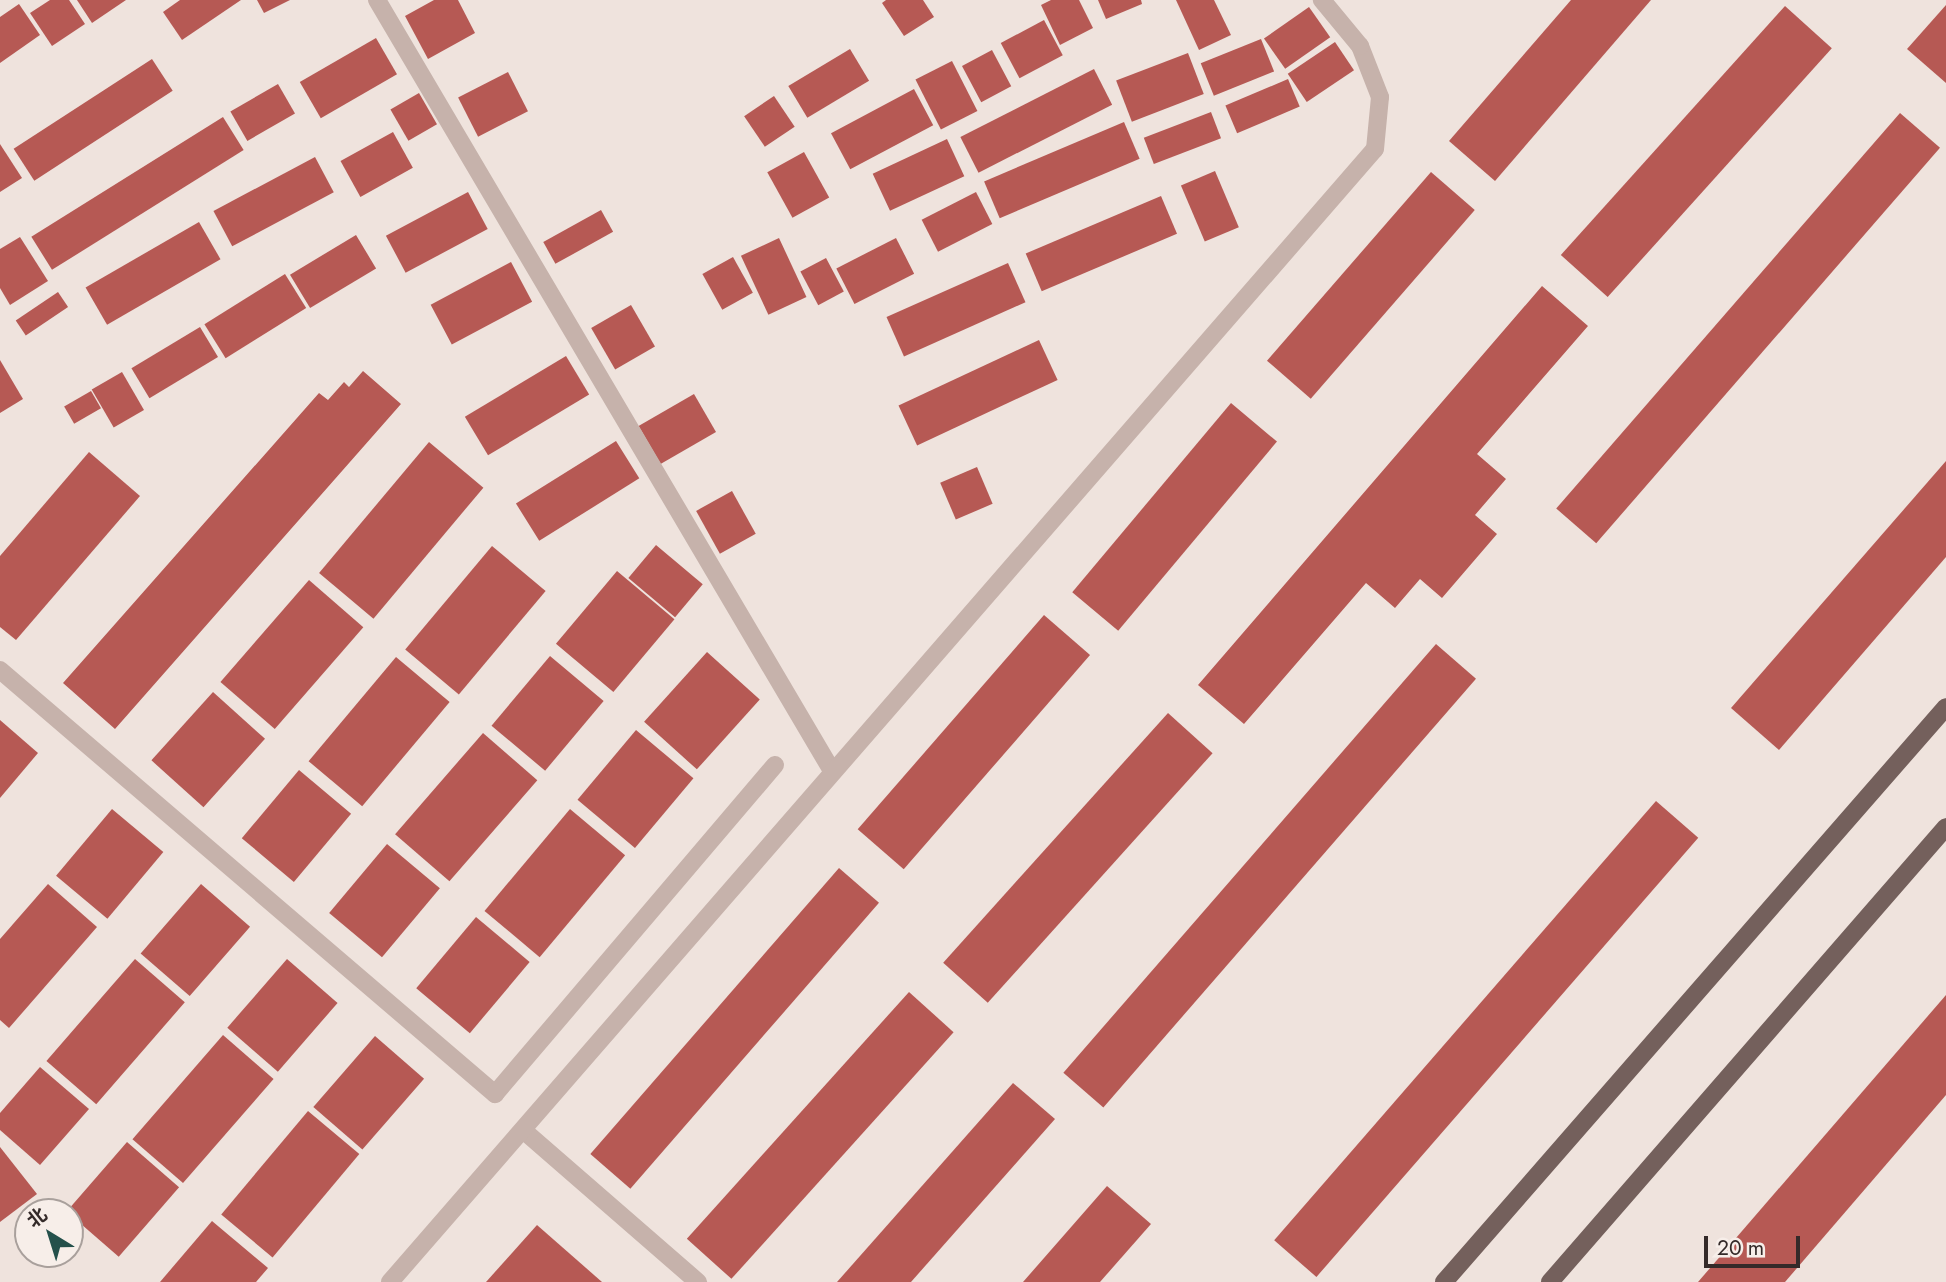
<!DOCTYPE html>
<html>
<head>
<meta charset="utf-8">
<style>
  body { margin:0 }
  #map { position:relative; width:1946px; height:1282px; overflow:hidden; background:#efe3dd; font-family:Jost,"Noto Sans SC",sans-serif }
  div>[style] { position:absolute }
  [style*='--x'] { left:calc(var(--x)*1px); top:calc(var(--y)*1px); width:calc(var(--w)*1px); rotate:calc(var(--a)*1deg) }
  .building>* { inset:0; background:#b65954; transform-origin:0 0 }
  .minor>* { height:18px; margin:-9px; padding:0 9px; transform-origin:9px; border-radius:9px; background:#c6b2ab }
  .major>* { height:18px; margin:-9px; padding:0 9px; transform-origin:9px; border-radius:9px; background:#74605c }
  span { translate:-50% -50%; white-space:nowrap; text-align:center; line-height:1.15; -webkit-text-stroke:5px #f7eee9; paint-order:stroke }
  .north { position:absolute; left:14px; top:1198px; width:70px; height:70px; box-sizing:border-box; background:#f7eee9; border:2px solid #a9a09c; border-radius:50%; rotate:322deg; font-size:19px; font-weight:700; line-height:28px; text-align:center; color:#342a29 }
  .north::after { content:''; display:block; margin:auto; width:24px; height:32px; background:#24504b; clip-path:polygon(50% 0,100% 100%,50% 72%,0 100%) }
  .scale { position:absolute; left:1704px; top:1236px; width:96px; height:32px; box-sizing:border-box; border:4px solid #342a29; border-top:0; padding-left:9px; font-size:21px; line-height:24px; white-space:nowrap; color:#342a29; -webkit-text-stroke:5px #f7eee9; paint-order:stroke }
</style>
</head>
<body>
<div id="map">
  <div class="building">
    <i style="clip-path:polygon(50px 0,69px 0,85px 24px,52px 46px,30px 13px)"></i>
    <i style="clip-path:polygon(77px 0,126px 0,92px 23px)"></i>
    <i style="clip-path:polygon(180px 0,241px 0,182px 40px,163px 12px)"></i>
    <i style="clip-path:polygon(257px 0,290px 0,264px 13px)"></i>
    <i style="clip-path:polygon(434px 0,458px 0,475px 33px,428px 59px,405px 16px)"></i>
    <i style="clip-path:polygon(886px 0,923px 0,934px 17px,904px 36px,882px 3px)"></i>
    <i style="clip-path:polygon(1051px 0,1079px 0,1093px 28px,1060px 45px,1041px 5px)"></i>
    <i style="clip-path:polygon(1098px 0,1141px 0,1142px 4px,1106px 19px)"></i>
    <i style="clip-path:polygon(1176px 0,1214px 0,1231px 35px,1199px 50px)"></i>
    <i style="clip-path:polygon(1571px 0,1651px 0,1495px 181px,1449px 141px)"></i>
    <i style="clip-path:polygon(19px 4px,40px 35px,0 63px,0 17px)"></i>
    <i style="clip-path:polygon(1946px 5px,1946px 83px,1907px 49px)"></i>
    <i style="left:1785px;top:6px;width:63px;height:335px;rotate:42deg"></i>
    <i style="left:1309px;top:7px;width:37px;height:55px;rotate:55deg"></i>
    <i style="left:1044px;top:20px;width:40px;height:49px;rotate:62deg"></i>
    <i style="left:376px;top:38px;width:42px;height:88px;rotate:60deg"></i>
    <i style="left:1261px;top:39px;width:35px;height:65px;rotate:68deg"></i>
    <i style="left:1335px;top:42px;width:34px;height:57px;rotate:56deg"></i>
    <i style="left:850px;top:49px;width:37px;height:72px;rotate:59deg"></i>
    <i style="left:992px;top:50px;width:41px;height:34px;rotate:62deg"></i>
    <i style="left:1188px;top:53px;width:44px;height:77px;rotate:69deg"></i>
    <i style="left:152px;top:59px;width:38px;height:165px;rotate:57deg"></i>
    <i style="left:952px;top:61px;width:56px;height:41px;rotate:63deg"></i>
    <i style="left:1094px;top:69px;width:40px;height:150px;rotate:63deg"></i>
    <i style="left:508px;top:72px;width:44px;height:56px;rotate:63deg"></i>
    <i style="left:1288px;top:79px;width:30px;height:68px;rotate:67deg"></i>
    <i style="left:278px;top:84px;width:34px;height:55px;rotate:60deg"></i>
    <i style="left:914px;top:89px;width:41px;height:94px;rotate:62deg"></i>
    <i style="left:419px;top:93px;width:36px;height:33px;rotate:60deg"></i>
    <i style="left:774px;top:96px;width:37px;height:36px;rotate:56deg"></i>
    <i style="left:1211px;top:112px;width:28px;height:72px;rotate:69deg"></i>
    <i style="left:1900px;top:113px;width:53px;height:524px;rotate:41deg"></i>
    <i style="left:223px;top:117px;width:39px;height:226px;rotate:58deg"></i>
    <i style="left:1124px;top:122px;width:40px;height:152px;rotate:67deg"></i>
    <i style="left:393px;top:132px;width:41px;height:60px;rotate:61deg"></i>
    <i style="left:947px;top:139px;width:41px;height:82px;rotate:65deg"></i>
    <i style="clip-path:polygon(0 144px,22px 178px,0 192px)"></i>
    <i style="left:804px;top:152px;width:52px;height:42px;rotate:61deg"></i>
    <i style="left:315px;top:157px;width:40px;height:115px;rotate:62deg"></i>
    <i style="left:1215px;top:171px;width:61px;height:37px;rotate:67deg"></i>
    <i style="left:1431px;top:172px;width:58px;height:250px;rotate:41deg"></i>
    <i style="left:468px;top:192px;width:42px;height:93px;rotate:62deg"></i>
    <i style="left:976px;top:192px;width:36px;height:61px;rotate:63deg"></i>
    <i style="left:1161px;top:196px;width:41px;height:147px;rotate:67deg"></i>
    <i style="left:601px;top:210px;width:25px;height:66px;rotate:61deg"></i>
    <i style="left:199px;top:222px;width:43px;height:131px;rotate:60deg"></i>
    <i style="left:356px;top:235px;width:39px;height:77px;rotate:59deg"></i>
    <i style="clip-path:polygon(20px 237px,48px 281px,10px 305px,0 288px,0 249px)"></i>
    <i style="left:779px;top:238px;width:65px;height:42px;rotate:65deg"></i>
    <i style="left:896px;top:238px;width:40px;height:67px;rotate:63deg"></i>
    <i style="left:733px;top:257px;width:41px;height:35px;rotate:61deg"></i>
    <i style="left:826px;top:258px;width:38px;height:29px;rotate:62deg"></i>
    <i style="left:511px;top:262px;width:45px;height:91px;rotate:62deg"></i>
    <i style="left:1008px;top:263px;width:43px;height:133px;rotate:66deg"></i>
    <i style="left:285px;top:274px;width:40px;height:95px;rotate:58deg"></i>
    <i style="clip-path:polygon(1542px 286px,1588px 326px,1477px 454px,1506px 479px,1475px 515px,1497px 534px,1442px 598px,1420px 579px,1395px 608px,1366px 583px,1244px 724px,1198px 685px)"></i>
    <i style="left:58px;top:292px;width:18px;height:51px;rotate:56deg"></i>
    <i style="left:631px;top:305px;width:48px;height:46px;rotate:60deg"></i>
    <i style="left:200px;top:327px;width:35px;height:80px;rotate:59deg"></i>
    <i style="left:1039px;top:340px;width:44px;height:155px;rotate:65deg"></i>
    <i style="left:566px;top:356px;width:45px;height:118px;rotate:59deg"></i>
    <i style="clip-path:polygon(0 360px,23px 399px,0 413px)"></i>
    <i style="clip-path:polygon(363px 371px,401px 404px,115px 729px,63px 683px,319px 393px,328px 400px,344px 382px,349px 387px)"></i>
    <i style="left:122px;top:372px;width:44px;height:35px;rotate:60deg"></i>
    <i style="left:91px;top:391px;width:20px;height:31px;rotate:60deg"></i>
    <i style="left:694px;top:394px;width:44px;height:64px;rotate:60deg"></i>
    <i style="left:1231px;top:403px;width:60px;height:247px;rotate:40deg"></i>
    <i style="left:616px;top:441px;width:44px;height:118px;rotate:58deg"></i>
    <i style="left:429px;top:442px;width:71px;height:171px;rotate:40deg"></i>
    <i style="clip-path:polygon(89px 452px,140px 496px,16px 640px,0 627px,0 556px)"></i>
    <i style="clip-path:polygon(1946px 461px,1946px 557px,1779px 750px,1731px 708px)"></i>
    <i style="left:977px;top:467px;width:40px;height:40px;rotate:67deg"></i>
    <i style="left:732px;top:491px;width:49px;height:41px;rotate:61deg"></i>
    <i style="left:656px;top:545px;width:61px;height:43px;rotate:40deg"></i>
    <i style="left:492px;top:546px;width:70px;height:135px;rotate:40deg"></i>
    <i style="left:617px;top:571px;width:75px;height:95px;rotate:40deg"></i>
    <i style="left:309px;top:580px;width:72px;height:135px;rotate:41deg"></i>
    <i style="left:1044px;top:615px;width:61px;height:284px;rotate:41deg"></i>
    <i style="left:1436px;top:644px;width:53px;height:568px;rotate:41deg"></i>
    <i style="left:707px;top:652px;width:71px;height:94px;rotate:42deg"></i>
    <i style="left:550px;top:656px;width:70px;height:91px;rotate:40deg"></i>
    <i style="left:396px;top:657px;width:70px;height:136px;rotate:40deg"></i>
    <i style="left:213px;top:692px;width:70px;height:92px;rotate:42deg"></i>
    <i style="left:1168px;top:713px;width:60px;height:336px;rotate:42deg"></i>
    <i style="clip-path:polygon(0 720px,38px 753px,0 798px)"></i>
    <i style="left:636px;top:730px;width:75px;height:91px;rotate:40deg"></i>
    <i style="left:483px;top:733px;width:72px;height:134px;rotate:41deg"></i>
    <i style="left:299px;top:770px;width:68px;height:89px;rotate:40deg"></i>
    <i style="left:1656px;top:801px;width:56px;height:582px;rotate:41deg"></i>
    <i style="left:112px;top:809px;width:67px;height:87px;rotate:40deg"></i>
    <i style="left:570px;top:809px;width:72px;height:133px;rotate:40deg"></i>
    <i style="left:387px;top:844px;width:69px;height:90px;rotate:40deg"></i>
    <i style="left:839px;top:868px;width:53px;height:379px;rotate:41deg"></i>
    <i style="clip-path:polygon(48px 884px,97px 927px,9px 1028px,0 1020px,0 939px)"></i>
    <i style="left:201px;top:884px;width:65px;height:92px;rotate:41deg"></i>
    <i style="left:476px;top:917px;width:70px;height:93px;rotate:40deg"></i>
    <i style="left:135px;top:959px;width:66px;height:135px;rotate:41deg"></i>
    <i style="left:287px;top:959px;width:67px;height:91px;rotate:41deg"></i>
    <i style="left:909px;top:992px;width:60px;height:332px;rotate:42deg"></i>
    <i style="clip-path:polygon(1946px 995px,1946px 1095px,1785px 1282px,1698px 1282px)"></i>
    <i style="left:223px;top:1035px;width:67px;height:138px;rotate:41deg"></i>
    <i style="left:375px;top:1036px;width:65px;height:94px;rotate:41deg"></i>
    <i style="clip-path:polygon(40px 1067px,89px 1109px,40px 1165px,0 1130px,0 1113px)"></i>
    <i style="clip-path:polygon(1013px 1083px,1055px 1119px,911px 1282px,837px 1282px)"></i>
    <i style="left:308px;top:1111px;width:67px;height:135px;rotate:40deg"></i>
    <i style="left:127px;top:1142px;width:69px;height:92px;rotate:41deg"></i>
    <i style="clip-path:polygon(0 1147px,37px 1194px,0 1222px)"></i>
    <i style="clip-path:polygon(1107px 1186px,1151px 1224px,1100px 1282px,1023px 1282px)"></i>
    <i style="clip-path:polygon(212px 1221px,268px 1268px,256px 1282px,160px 1282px)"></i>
    <i style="clip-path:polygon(537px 1225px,602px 1282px,486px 1282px)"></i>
  </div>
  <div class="minor">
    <i style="--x:377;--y:0;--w:895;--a:59.45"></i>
    <i style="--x:0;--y:670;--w:652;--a:40.58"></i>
    <i style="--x:495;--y:1094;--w:432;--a:-49.6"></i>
    <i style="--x:523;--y:1130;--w:232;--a:41"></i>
    <i style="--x:390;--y:1282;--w:1501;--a:-49"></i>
    <i style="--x:1375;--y:149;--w:52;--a:-84.5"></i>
    <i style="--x:1380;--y:97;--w:55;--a:-111.4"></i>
    <i style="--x:1360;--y:46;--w:60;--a:-129.6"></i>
  </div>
  <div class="major">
    <i style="--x:1444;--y:1282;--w:763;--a:-48.88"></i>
    <i style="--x:1550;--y:1282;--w:603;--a:-48.97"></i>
  </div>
  <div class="north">北</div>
  <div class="scale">20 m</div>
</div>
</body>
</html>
